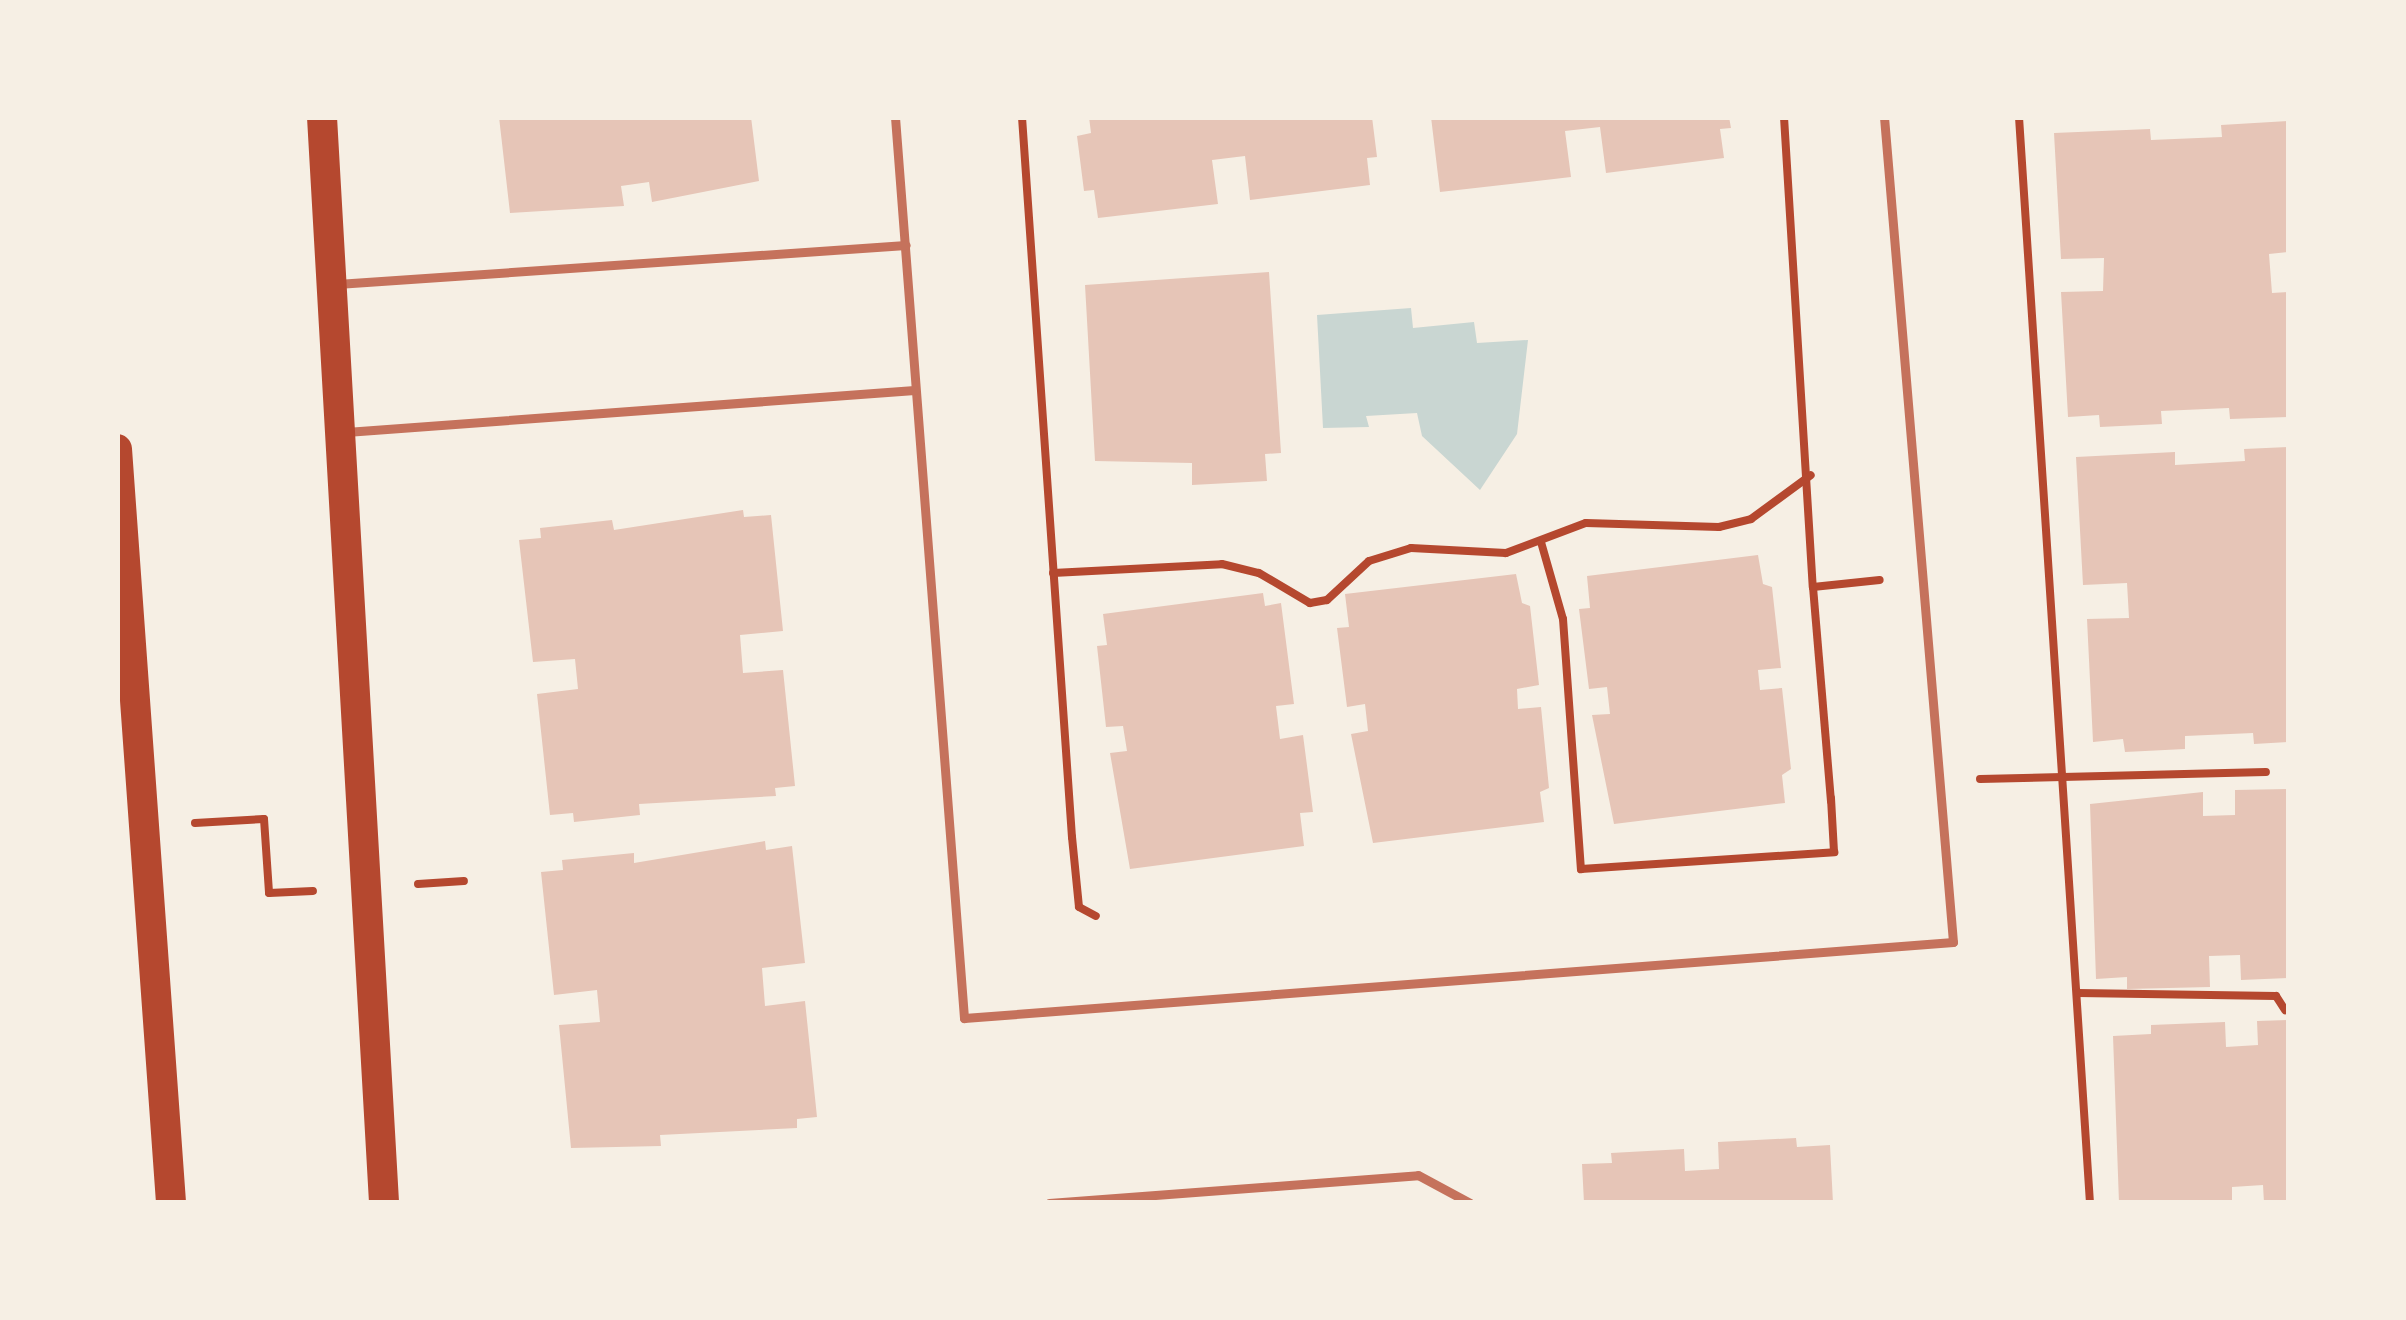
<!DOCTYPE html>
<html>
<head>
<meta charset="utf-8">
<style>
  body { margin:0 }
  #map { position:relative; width:2406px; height:1320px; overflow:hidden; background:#f6efe4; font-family:Ubuntu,sans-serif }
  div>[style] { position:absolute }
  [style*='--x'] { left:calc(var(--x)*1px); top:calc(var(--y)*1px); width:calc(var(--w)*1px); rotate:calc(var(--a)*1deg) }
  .water>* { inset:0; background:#c9d6d2 }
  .building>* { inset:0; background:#e6c5b7 }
  .path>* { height:8px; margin:-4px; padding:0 4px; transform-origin:4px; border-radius:4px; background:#b5482f }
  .service>* { height:9px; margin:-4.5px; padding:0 4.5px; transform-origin:4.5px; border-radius:4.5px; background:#c5725c }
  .primary>* { height:30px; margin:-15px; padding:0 15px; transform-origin:15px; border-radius:15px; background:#b5482f }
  span { translate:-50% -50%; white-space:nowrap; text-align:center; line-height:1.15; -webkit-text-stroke:9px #f6efe4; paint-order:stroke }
  .frame { position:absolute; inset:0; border:120px solid #f6efe4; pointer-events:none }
</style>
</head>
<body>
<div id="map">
  <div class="water">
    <i style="clip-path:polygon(1411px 308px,1413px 328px,1474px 322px,1477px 343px,1528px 340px,1517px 434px,1480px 490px,1422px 436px,1417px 413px,1366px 416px,1369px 427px,1323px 428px,1317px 315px)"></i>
  </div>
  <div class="building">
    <i style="clip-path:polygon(499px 117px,751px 117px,759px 181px,652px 202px,649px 182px,621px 186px,624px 206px,510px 213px)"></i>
    <i style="clip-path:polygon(1089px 117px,1372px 117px,1377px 157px,1367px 158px,1370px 185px,1250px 200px,1245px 156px,1212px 160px,1218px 204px,1098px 218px,1094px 190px,1084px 191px,1077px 136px,1091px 133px)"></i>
    <i style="clip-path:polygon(1431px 117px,1729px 117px,1731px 128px,1720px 129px,1724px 158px,1606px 173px,1600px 127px,1565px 131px,1571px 177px,1440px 192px)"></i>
    <i style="clip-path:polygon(2289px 121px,2289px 252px,2269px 254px,2272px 293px,2289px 292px,2289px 417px,2230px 419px,2229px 408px,2161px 411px,2162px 424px,2100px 427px,2099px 415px,2068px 417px,2061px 292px,2103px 291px,2104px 258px,2061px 259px,2054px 133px,2150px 129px,2151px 140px,2222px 137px,2221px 125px)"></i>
    <i style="clip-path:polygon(1269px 272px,1281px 453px,1265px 454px,1267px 481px,1192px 485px,1192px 463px,1095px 461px,1085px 285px)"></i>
    <i style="clip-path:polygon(2289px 447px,2289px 742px,2254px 744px,2253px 733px,2185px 736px,2185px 749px,2125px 752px,2123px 739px,2093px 742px,2087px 619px,2129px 618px,2127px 583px,2083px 585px,2076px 457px,2175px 452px,2175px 465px,2245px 461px,2244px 449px)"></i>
    <i style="clip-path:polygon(743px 510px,744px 517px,771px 515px,783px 631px,740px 635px,743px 673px,783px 670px,795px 786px,775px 788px,776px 796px,639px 804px,640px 815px,574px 822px,573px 813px,550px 815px,537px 694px,578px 689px,575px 659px,533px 662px,519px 540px,541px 538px,540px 528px,612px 520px,614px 530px)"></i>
    <i style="clip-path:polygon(1758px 555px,1763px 584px,1772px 587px,1781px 668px,1758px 670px,1760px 690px,1782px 688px,1791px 769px,1782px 775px,1785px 803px,1614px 824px,1592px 715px,1610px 714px,1607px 687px,1589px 689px,1579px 609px,1590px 608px,1587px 576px)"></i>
    <i style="clip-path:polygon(1516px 574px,1522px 603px,1530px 606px,1539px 685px,1517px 689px,1518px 709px,1541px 707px,1549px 788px,1540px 792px,1544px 822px,1373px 843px,1351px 734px,1368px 731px,1365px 704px,1347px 707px,1337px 628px,1349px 627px,1345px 594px)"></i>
    <i style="clip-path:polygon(1263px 593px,1265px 606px,1281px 603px,1294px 704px,1276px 706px,1280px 739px,1303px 735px,1313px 812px,1300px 813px,1304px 846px,1130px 869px,1110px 753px,1127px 751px,1123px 726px,1106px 727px,1097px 646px,1107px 645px,1103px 614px)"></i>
    <i style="clip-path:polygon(2289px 789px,2289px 978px,2241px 980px,2240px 955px,2209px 956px,2210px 987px,2127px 989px,2127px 977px,2096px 979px,2090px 804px,2203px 792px,2203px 816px,2235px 815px,2235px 790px)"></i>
    <i style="clip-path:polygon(765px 841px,766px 850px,792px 846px,805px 963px,762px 968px,765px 1006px,805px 1001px,817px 1117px,797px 1119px,797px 1128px,660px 1135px,661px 1146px,571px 1148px,559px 1025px,600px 1022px,597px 990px,554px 995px,541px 872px,563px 870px,562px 860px,634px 853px,634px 863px)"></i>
    <i style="clip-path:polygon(2289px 1020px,2289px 1203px,2264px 1203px,2263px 1185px,2232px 1187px,2232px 1203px,2119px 1203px,2113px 1036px,2151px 1034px,2151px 1025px,2225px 1022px,2226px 1047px,2258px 1045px,2257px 1021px)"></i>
    <i style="clip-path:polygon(1796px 1138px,1797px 1147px,1830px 1145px,1833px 1203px,1584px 1203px,1582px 1164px,1612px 1163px,1611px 1153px,1684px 1149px,1685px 1171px,1719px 1169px,1718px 1142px)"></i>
  </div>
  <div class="path">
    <i style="--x:1022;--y:117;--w:722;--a:86.03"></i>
    <i style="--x:1072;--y:837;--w:70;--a:84.3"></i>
    <i style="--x:1079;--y:907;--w:19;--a:28"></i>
    <i style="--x:1784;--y:117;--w:471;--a:86.5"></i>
    <i style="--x:1813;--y:587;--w:67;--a:-6"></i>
    <i style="--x:2019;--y:117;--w:1088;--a:86.26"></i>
    <i style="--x:1541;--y:542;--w:80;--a:74.1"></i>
    <i style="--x:1563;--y:619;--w:251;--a:85.9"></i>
    <i style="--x:1581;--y:869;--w:254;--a:-3.8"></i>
    <i style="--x:1834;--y:852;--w:54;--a:-93.2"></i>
    <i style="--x:1053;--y:573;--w:169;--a:-3"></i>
    <i style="--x:1222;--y:564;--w:38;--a:14"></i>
    <i style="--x:1259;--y:573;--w:59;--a:30.5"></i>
    <i style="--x:1310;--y:603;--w:17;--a:-10"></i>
    <i style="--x:1327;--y:600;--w:57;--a:-42.9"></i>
    <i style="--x:1369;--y:561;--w:44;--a:-17.2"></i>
    <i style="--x:1411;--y:548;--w:95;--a:3"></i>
    <i style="--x:1506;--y:553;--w:85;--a:-20.6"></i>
    <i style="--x:1586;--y:523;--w:133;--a:1.7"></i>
    <i style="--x:1719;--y:527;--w:33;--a:-14"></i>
    <i style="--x:1751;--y:519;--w:74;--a:-36.3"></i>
    <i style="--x:1813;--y:587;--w:215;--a:85.2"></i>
    <i style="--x:1980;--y:779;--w:286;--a:-1.4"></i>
    <i style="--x:195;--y:823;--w:69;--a:-3.3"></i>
    <i style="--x:264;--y:819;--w:74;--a:86.1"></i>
    <i style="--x:269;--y:893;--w:44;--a:-2.6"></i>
    <i style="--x:418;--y:884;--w:46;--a:-3.7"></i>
    <i style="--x:2078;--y:993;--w:198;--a:0.9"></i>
    <i style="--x:2276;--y:996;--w:17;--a:57"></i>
  </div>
  <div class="service">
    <i style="--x:895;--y:117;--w:904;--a:85.62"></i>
    <i style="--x:964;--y:1018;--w:992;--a:-4.39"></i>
    <i style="--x:1953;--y:942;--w:828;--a:-94.78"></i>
    <i style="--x:337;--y:284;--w:570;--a:-3.92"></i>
    <i style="--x:346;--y:432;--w:570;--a:-4.23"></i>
    <i style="--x:1049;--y:1203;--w:370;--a:-4.3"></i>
    <i style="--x:1418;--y:1175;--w:59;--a:28.3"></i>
  </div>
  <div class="primary">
    <i style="--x:322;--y:117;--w:1088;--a:86.73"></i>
    <i style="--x:117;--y:449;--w:756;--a:85.9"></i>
  </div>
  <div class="frame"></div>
</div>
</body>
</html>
